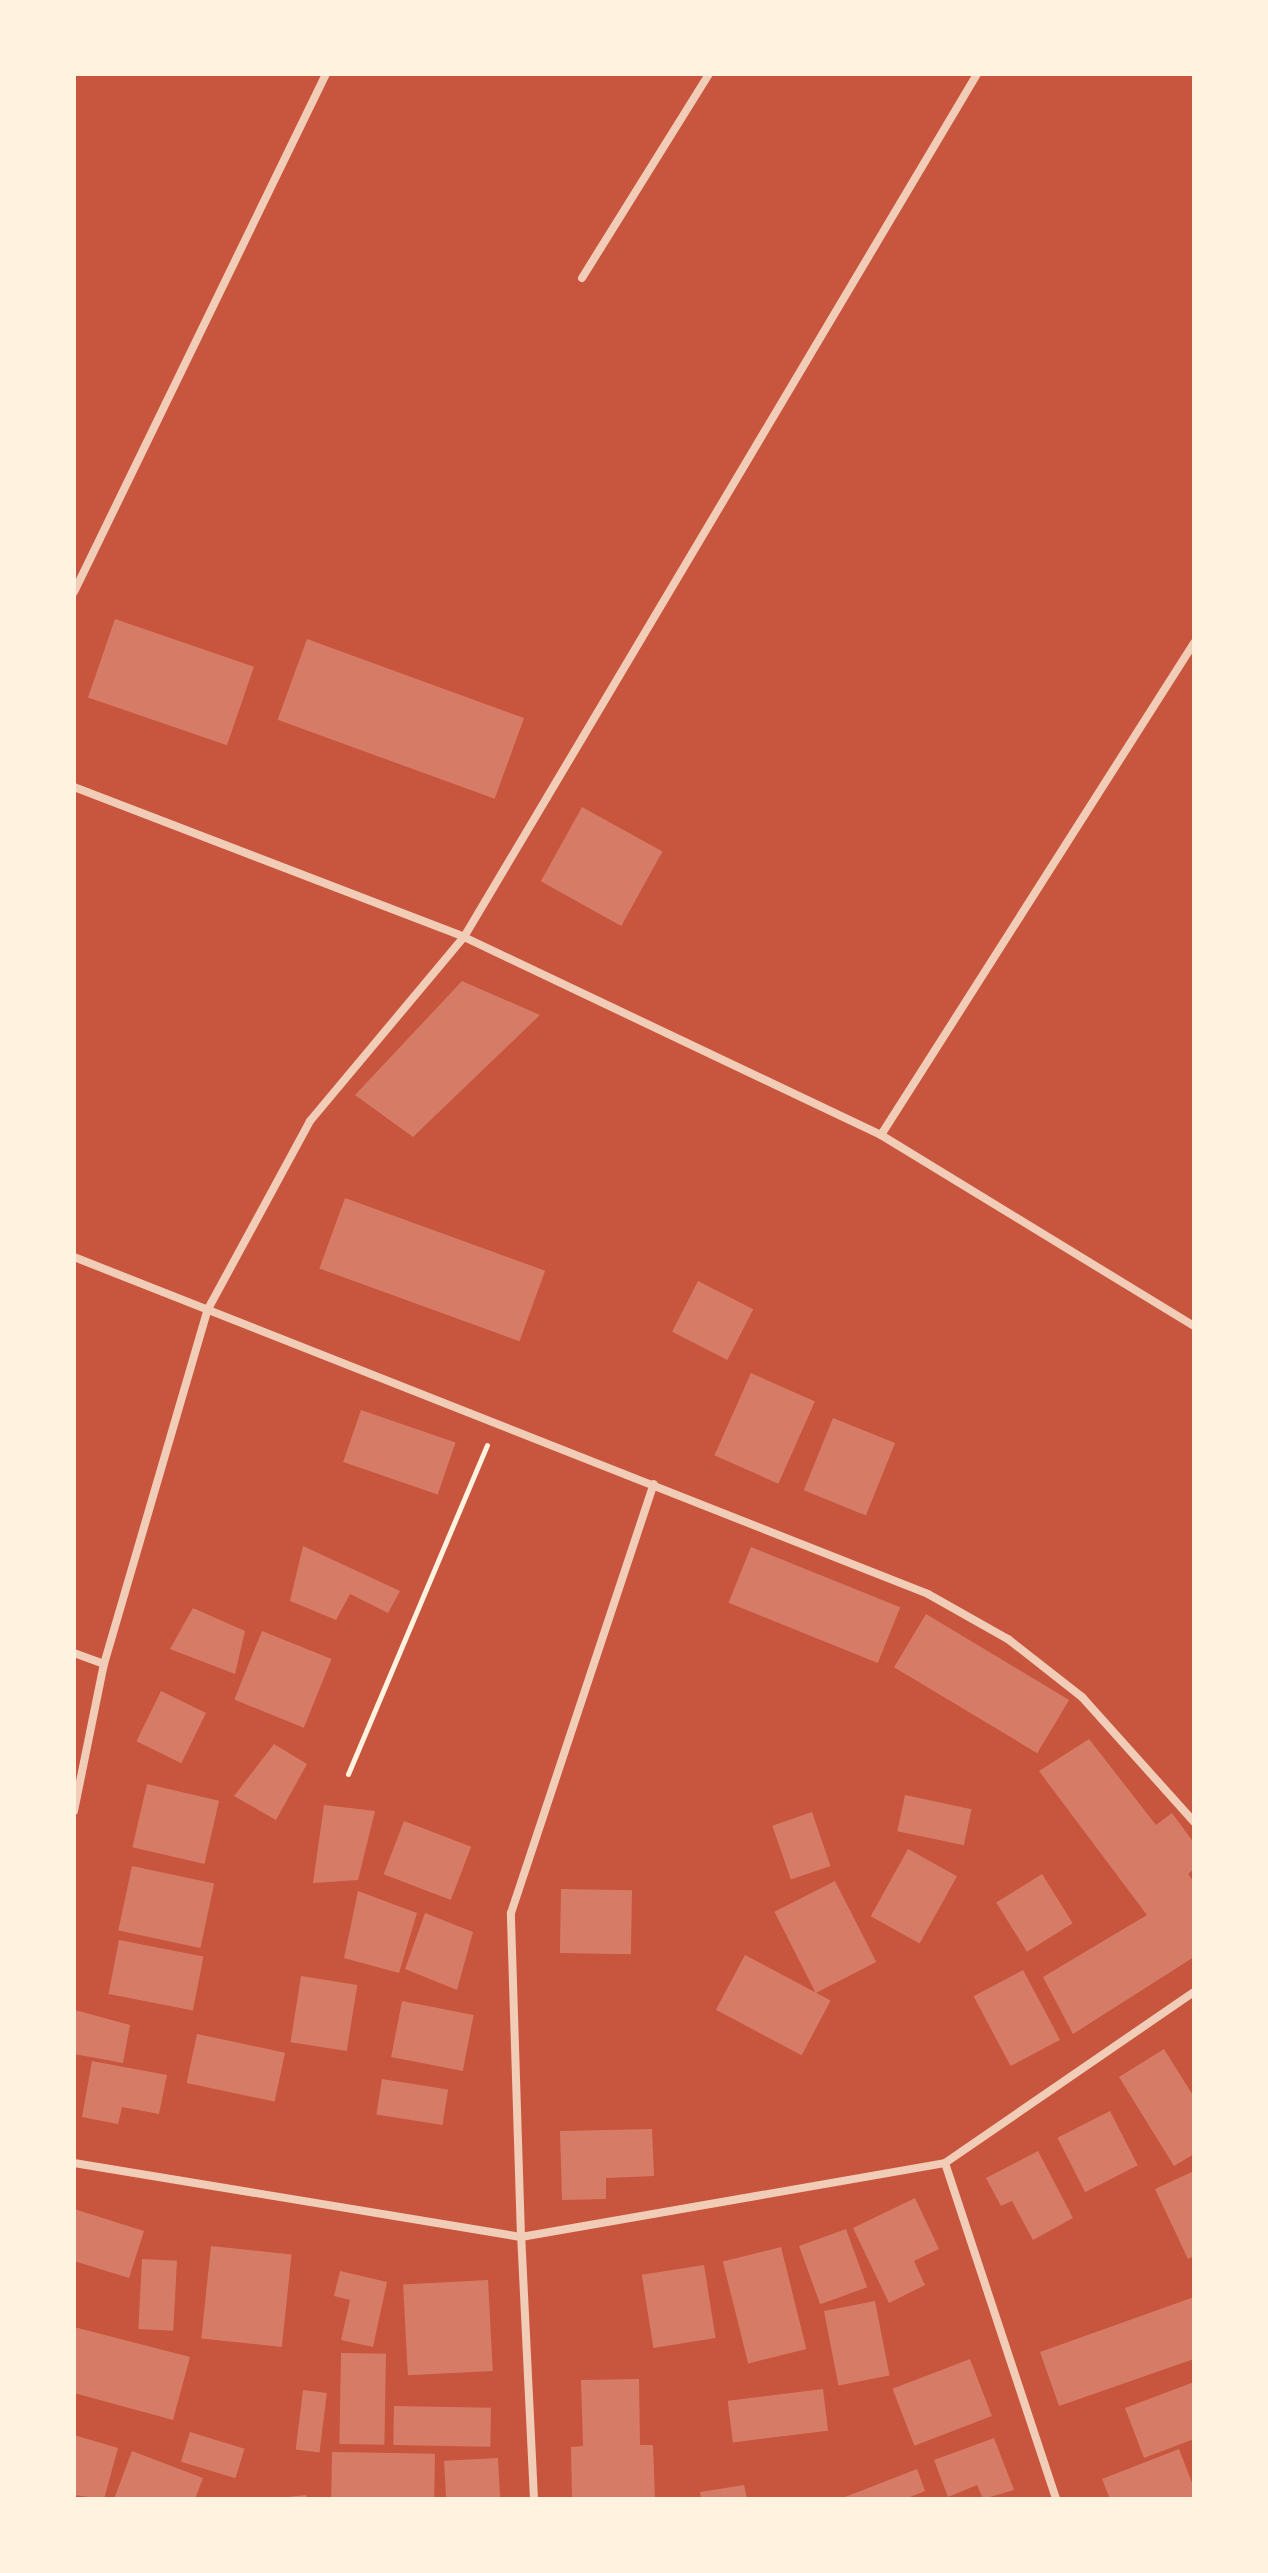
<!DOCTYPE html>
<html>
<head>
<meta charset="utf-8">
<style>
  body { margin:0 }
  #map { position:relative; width:1268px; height:2573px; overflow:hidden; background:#c8553d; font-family:"Source Serif 4",serif }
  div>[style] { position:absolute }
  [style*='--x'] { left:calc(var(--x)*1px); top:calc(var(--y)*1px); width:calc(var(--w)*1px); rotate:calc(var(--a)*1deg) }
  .building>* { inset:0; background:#d67c66; transform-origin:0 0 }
  .path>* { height:5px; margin:-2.5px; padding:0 2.5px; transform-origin:2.5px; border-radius:2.5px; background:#fff3e0 }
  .minor>* { height:8px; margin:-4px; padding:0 4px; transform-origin:4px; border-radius:4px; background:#f1ccb7 }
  span { translate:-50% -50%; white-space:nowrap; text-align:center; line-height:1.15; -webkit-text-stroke:8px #fff3e0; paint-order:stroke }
  .frame { position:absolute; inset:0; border:76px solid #fff3e0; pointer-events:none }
</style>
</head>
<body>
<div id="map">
  <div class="building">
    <i style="left:115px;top:619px;width:147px;height:83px;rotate:19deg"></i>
    <i style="left:307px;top:639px;width:231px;height:86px;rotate:20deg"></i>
    <i style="left:582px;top:807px;width:92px;height:85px;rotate:29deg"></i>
    <i style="clip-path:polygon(462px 981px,540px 1015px,413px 1137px,355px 1095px)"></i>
    <i style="left:345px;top:1198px;width:213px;height:75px;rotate:20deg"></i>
    <i style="left:698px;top:1281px;width:62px;height:57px;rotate:27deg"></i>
    <i style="left:751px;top:1373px;width:70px;height:90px;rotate:24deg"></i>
    <i style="left:361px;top:1410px;width:100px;height:55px;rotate:19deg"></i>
    <i style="left:833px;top:1418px;width:67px;height:78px;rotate:22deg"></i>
    <i style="clip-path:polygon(303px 1546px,400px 1591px,388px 1613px,350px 1594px,336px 1620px,290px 1601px)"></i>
    <i style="left:751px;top:1547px;width:161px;height:60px;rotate:22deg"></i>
    <i style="clip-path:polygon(193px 1608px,245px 1631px,235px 1674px,170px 1649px)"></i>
    <i style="left:926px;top:1614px;width:167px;height:62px;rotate:31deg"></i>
    <i style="left:262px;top:1631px;width:75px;height:74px;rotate:22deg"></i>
    <i style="left:161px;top:1691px;width:50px;height:56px;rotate:26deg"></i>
    <i style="clip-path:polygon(1089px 1739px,1156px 1825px,1172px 1813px,1194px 1843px,1194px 1869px,1188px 1874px,1194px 1882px,1194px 1957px,1073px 2034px,1043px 1977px,1147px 1915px,1039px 1771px)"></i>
    <i style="clip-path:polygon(274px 1744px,307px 1764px,276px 1820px,234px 1796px)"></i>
    <i style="left:147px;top:1784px;width:74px;height:65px;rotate:13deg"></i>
    <i style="left:905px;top:1795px;width:68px;height:37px;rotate:12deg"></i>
    <i style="clip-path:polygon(324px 1805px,375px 1811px,358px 1880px,313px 1883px)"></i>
    <i style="left:812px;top:1812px;width:57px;height:42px;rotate:71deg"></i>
    <i style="left:404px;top:1821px;width:72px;height:57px;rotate:21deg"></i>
    <i style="left:908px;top:1849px;width:56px;height:77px;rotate:29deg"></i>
    <i style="left:132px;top:1866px;width:84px;height:66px;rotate:12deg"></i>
    <i style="left:1042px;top:1874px;width:58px;height:54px;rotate:58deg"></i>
    <i style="left:835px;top:1881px;width:91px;height:68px;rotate:63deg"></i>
    <i style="left:561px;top:1889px;width:71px;height:64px;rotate:1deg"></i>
    <i style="clip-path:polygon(358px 1891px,417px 1913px,399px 1973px,344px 1958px)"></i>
    <i style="clip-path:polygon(425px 1913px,473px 1932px,457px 1990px,405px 1969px)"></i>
    <i style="left:119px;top:1940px;width:86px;height:55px;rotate:11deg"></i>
    <i style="left:745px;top:1955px;width:97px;height:62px;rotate:28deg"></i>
    <i style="left:1023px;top:1970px;width:79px;height:56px;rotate:62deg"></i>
    <i style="left:301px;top:1976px;width:57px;height:67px;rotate:9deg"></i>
    <i style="left:402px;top:2001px;width:73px;height:57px;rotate:11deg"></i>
    <i style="clip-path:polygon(75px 2010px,130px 2025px,123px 2063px,74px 2054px)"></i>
    <i style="left:197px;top:2034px;width:90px;height:50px;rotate:12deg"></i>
    <i style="clip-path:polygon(1164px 2049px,1194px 2097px,1194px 2154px,1174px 2166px,1119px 2077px)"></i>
    <i style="clip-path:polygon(92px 2061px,167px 2075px,159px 2114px,122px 2107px,118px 2124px,82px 2117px)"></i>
    <i style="left:382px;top:2079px;width:67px;height:36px;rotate:9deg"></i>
    <i style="left:1110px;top:2111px;width:61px;height:59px;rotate:63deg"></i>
    <i style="clip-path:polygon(652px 2129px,654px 2176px,606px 2178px,606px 2199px,562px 2200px,560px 2131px)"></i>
    <i style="clip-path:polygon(1038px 2151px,1073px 2218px,1033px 2240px,1012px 2201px,1001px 2206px,986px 2178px)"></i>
    <i style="clip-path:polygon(1194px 2171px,1194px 2256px,1188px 2259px,1155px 2189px)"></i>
    <i style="clip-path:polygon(915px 2198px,939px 2249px,914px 2261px,925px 2285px,889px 2303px,853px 2228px)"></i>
    <i style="clip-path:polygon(74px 2209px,144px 2231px,129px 2278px,74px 2261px)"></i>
    <i style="left:846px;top:2229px;width:62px;height:50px;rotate:70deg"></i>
    <i style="left:211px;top:2246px;width:81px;height:93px;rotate:6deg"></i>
    <i style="left:781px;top:2247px;width:105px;height:60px;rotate:76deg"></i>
    <i style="left:142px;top:2259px;width:35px;height:70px;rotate:3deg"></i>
    <i style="left:704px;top:2265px;width:74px;height:63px;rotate:81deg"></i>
    <i style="clip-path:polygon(340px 2271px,387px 2282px,373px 2347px,341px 2340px,350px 2300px,334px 2296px)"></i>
    <i style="left:488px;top:2280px;width:91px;height:85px;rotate:87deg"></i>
    <i style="clip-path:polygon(1194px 2297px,1194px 2359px,1059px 2406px,1040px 2352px)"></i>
    <i style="left:875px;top:2301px;width:76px;height:52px;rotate:79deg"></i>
    <i style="clip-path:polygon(74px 2327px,190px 2357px,173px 2420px,74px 2393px)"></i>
    <i style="left:341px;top:2353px;width:45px;height:91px;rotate:1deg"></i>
    <i style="left:970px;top:2359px;width:61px;height:83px;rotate:69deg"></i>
    <i style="clip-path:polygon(639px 2379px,640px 2445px,653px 2445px,655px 2499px,572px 2499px,571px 2447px,583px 2446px,581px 2380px)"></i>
    <i style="clip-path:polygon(1194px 2382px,1194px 2439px,1144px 2458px,1125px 2408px)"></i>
    <i style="left:823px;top:2389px;width:42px;height:96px;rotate:83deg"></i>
    <i style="left:303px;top:2390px;width:24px;height:60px;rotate:7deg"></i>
    <i style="left:394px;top:2406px;width:97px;height:39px;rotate:1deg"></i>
    <i style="left:190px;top:2432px;width:57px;height:31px;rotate:17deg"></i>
    <i style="clip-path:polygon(74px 2435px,118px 2448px,104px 2499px,74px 2495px)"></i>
    <i style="clip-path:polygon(994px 2438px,1014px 2490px,983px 2499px,977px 2485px,948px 2497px,934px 2460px)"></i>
    <i style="clip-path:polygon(1179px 2449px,1194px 2488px,1194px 2499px,1110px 2499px,1102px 2479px)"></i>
    <i style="clip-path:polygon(132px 2451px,203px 2478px,195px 2499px,114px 2499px)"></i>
    <i style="left:332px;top:2452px;width:103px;height:47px;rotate:1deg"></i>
    <i style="left:498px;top:2458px;width:41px;height:54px;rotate:87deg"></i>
    <i style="clip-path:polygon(917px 2469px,925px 2491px,905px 2499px,840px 2499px)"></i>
    <i style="clip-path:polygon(744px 2485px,747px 2499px,701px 2499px,700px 2492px)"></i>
    <i style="clip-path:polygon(306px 2495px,307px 2499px,287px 2499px,287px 2497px)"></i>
  </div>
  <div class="path">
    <i style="--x:348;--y:1774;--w:357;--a:-67.1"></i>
  </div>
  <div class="minor">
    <i style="--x:582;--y:278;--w:240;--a:-58.1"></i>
    <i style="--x:74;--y:592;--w:576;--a:-64.06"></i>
    <i style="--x:74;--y:787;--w:418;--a:21"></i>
    <i style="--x:464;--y:937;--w:462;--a:25.4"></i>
    <i style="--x:881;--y:1135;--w:367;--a:31.4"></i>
    <i style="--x:881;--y:1135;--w:583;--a:-57.54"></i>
    <i style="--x:74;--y:1257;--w:918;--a:21.53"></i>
    <i style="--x:928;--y:1594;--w:92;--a:29.4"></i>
    <i style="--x:1008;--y:1639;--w:94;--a:38.1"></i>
    <i style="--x:1082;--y:1697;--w:168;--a:48.1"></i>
    <i style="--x:74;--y:1653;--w:32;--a:20"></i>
    <i style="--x:74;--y:1811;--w:150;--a:-78.5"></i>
    <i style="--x:104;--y:1664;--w:370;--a:-73.7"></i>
    <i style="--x:208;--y:1309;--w:214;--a:-61.5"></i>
    <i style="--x:310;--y:1121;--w:240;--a:-50.1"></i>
    <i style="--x:464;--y:937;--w:1004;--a:-59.27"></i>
    <i style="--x:74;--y:2163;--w:453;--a:9.4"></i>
    <i style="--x:521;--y:2237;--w:430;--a:-9.9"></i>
    <i style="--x:945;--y:2163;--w:302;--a:-34.5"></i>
    <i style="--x:945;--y:2163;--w:354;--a:71.7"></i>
    <i style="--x:534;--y:2499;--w:262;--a:-92.8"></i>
    <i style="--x:521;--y:2237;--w:324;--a:-91.8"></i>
    <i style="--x:511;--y:1913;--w:452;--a:-71.6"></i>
  </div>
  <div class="frame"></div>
</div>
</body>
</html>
